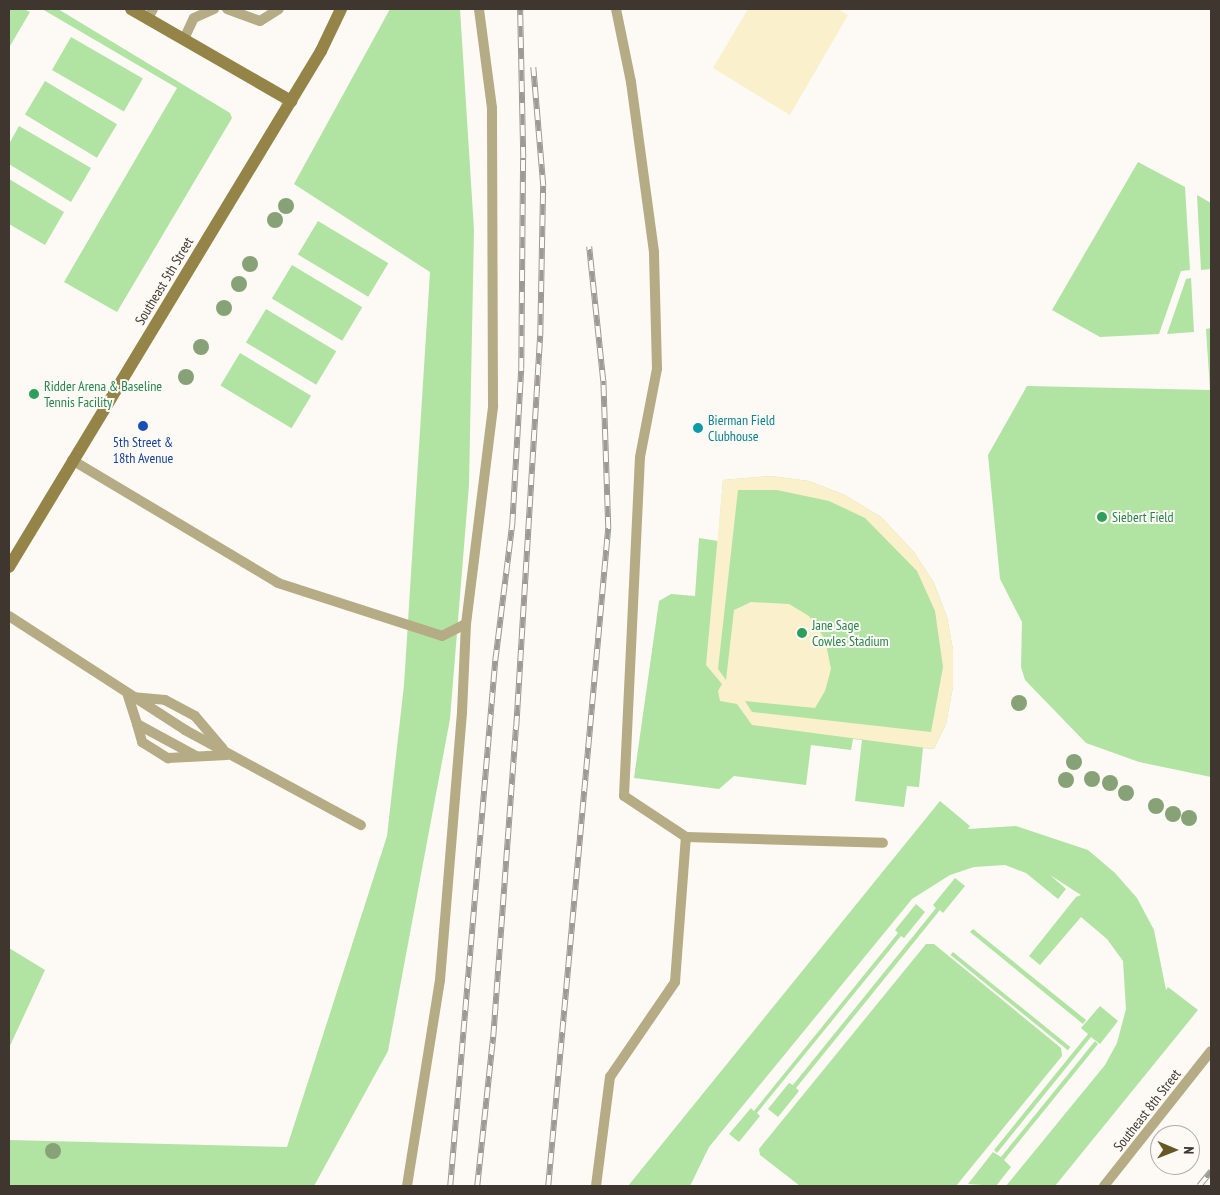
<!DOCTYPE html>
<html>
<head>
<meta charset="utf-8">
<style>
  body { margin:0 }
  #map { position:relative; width:1220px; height:1195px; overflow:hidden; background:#fdf9f5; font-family:"PT Sans Narrow",sans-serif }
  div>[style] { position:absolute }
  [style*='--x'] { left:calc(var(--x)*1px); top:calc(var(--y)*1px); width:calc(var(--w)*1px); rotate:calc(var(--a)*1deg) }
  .green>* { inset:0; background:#b1e3a2; transform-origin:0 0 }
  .sand>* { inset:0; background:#faf0cb }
  .lane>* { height:10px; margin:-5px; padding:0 5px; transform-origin:5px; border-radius:5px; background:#b5ab84 }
  .secondary>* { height:12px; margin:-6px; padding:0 6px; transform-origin:6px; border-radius:6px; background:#948448 }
  .rail>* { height:5.5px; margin-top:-2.75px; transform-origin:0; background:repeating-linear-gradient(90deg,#fdf9f5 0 11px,#9f9994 0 22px); box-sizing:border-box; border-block:1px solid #9f9994 }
  .trees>* { width:16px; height:16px; margin:-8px; border-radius:50%; background:#86a276 }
  .dots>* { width:14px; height:14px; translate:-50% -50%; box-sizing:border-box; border:2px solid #fdf9f5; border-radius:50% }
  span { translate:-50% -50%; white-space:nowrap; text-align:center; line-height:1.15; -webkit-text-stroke:4px #fdf9f5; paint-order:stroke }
  .street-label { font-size:14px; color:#3e362f }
  .leisure-label { font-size:14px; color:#27864d }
  .left { translate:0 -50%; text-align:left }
  .culture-label { font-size:14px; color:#0d838f }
  .transit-label { font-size:14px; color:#164399 }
  .frame { position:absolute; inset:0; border:10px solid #3e362f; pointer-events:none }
  .north { position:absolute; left:1150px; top:1125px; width:50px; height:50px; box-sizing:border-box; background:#fdf9f5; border:1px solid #b1aba6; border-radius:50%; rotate:91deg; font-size:14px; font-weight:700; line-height:20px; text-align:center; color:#3e362f }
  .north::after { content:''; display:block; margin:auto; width:18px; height:22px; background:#665825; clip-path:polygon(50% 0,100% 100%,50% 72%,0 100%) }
</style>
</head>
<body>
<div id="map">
  <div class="green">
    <i style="clip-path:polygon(9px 9px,24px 9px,30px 12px,10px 46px)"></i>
    <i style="clip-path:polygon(42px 9px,58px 9px,230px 113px,232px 118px,117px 312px,64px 282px,177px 88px)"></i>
    <i style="clip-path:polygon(390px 9px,460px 9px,474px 230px,469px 485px,450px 719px,388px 1051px,314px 1186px,9px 1186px,9px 1140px,287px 1147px,387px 836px,404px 685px,430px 272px,294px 184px)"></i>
    <i style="left:71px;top:37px;width:83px;height:38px;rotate:30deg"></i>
    <i style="left:45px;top:81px;width:84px;height:39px;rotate:31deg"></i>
    <i style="clip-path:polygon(19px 126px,91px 168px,71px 202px,9px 164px,9px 144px)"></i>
    <i style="clip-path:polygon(1138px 162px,1185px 187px,1190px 270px,1181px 271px,1159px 334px,1100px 337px,1052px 310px)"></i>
    <i style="clip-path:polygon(9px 179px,64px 212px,45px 245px,9px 224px)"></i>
    <i style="clip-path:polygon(1197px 195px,1211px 203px,1211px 269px,1201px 270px)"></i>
    <i style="left:318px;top:221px;width:82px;height:39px;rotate:31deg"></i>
    <i style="left:292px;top:265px;width:82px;height:39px;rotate:31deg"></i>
    <i style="clip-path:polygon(1191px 278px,1194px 332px,1167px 334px,1186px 279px)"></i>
    <i style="left:266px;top:309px;width:82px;height:39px;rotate:31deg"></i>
    <i style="clip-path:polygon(1211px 328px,1211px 777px,1139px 762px,1086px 743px,1025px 680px,1021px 667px,1022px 622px,1000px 579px,988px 455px,1027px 386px,1210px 390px,1206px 329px)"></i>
    <i style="left:240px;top:353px;width:83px;height:38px;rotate:31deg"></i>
    <i style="clip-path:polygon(771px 476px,809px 481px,845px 495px,881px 517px,914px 552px,934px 583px,947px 617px,953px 650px,953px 687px,946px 724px,934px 749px,923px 748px,919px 787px,907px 786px,904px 807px,855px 801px,862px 740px,853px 739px,851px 750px,811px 745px,806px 785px,734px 776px,719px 789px,634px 778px,659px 601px,671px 594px,695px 596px,699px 538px,718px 541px,723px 480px)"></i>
    <i style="clip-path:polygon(940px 801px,970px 826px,968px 829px,1016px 826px,1088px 850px,1115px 873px,1137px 898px,1154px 930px,1166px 990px,1168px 987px,1198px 1010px,1055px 1186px,1006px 1186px,1105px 1065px,1117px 1043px,1126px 1009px,1123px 961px,1107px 939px,1081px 917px,1040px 965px,1029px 956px,1076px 897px,1081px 895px,1050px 875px,1066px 889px,1058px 899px,1026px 873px,1005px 865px,974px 867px,950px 875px,912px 899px,709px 1147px,690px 1186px,628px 1186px)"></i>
    <i style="clip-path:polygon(955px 878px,965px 886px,943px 913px,940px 910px,796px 1088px,799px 1091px,778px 1117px,768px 1109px,789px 1083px,793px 1085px,936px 908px,933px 905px)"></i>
    <i style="clip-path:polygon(916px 904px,925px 912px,904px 938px,901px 936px,757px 1113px,760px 1116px,739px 1142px,729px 1134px,751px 1108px,754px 1111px,898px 933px,895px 930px)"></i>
    <i style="clip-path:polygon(973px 929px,1086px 1020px,1083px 1024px,970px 932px)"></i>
    <i style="clip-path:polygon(926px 944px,934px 944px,1061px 1048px,1062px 1056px,956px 1186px,800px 1186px,760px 1155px,759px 1149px)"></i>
    <i style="clip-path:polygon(9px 948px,45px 970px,9px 1048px)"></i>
    <i style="left:953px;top:952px;width:151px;height:4px;rotate:39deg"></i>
    <i style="clip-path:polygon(1100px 1006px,1118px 1021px,1100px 1044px,1091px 1037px,997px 1153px,994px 1150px,1088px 1034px,1081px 1028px)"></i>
    <i style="clip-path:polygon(1095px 1041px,1098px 1044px,1004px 1160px,1011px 1167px,996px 1186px,968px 1184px,993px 1152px,1001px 1157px)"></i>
  </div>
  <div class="sand">
    <i style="clip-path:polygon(748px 9px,838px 9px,848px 15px,790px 115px,713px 68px)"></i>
    <i style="clip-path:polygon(evenodd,771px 476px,809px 481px,845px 495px,881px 517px,914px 552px,934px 583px,947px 617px,953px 650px,953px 687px,946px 724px,934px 749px,752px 725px,737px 704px,720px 701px,718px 691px,722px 684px,706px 665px,723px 480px,771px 476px,738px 490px,777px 490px,829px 501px,865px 518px,917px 571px,935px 611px,943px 667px,931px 732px,752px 712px,745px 701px,815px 708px,825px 691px,831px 669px,825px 639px,809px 616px,789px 604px,751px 602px,734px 610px,726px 680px,718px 669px,738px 490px)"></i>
  </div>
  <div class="lane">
    <i style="--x:227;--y:9;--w:35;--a:20"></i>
    <i style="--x:260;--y:21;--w:22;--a:-32"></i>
    <i style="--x:148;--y:18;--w:10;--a:-61"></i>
    <i style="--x:184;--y:39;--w:23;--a:-65"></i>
    <i style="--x:194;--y:18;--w:22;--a:-24"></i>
    <i style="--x:72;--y:460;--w:240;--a:30.8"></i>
    <i style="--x:278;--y:583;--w:172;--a:17.9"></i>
    <i style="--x:442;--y:636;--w:27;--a:-27"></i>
    <i style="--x:9;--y:616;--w:210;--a:32.9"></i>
    <i style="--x:185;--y:730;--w:200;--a:28.4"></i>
    <i style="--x:128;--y:696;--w:29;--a:72"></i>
    <i style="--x:137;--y:724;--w:67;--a:28.5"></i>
    <i style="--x:132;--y:697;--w:33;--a:5"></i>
    <i style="--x:165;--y:700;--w:34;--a:28"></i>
    <i style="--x:195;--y:716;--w:43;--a:49.7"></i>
    <i style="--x:137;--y:724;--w:19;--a:74"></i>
    <i style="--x:142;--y:742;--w:31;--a:32"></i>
    <i style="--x:168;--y:758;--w:59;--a:-2.9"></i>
    <i style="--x:686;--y:837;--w:197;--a:1.7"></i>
    <i style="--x:407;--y:1186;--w:209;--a:-80.9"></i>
    <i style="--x:440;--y:980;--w:269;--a:-85.3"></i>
    <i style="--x:462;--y:712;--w:88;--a:-87.4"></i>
    <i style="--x:466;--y:624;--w:220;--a:-82.9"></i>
    <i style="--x:493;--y:406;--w:298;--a:-90.2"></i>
    <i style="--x:492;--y:108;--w:100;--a:-97.5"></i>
    <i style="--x:596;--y:1186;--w:110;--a:-82.7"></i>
    <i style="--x:610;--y:1077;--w:115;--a:-55.6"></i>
    <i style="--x:675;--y:982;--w:145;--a:-85.7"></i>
    <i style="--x:686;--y:837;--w:74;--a:-146.5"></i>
    <i style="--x:624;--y:796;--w:339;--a:-87.3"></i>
    <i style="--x:640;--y:457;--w:90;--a:-79.1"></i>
    <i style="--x:657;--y:369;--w:117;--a:-91.5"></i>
    <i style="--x:654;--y:252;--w:172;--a:-97.7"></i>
    <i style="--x:631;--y:82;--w:75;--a:-101.6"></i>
    <i style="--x:1104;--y:1186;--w:172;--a:-51.6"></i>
  </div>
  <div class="secondary">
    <i style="--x:131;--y:9;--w:185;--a:29.9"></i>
    <i style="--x:9;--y:567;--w:603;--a:-58.84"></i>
    <i style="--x:321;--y:51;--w:47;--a:-64.5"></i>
  </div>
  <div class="rail">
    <i style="--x:450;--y:1186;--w:527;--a:-85.1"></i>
    <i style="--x:495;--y:661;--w:137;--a:-82.9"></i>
    <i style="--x:512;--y:525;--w:156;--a:-86.7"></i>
    <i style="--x:521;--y:369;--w:211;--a:-89.5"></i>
    <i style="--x:523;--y:158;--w:149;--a:-91.2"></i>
    <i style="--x:477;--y:1186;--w:150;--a:-83.9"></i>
    <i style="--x:493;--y:1037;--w:311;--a:-85.8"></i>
    <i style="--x:516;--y:727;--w:392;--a:-86.5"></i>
    <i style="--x:540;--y:336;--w:150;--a:-88.9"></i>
    <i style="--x:543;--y:186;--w:119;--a:-94.8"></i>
    <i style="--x:548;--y:1186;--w:661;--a:-84.79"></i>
    <i style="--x:608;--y:528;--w:147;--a:-91.9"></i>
    <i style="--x:603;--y:381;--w:135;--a:-96"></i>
    <i style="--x:1199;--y:1186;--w:19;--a:-51"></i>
  </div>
  <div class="trees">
    <i style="left:286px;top:206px"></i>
    <i style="left:275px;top:220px"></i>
    <i style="left:250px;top:264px"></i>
    <i style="left:239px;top:284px"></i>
    <i style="left:224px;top:308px"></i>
    <i style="left:201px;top:347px"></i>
    <i style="left:186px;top:377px"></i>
    <i style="left:1019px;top:703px"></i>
    <i style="left:1074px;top:762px"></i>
    <i style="left:1092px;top:779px"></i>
    <i style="left:1066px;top:780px"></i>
    <i style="left:1110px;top:783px"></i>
    <i style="left:1126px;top:793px"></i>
    <i style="left:1156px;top:806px"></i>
    <i style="left:1173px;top:814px"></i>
    <i style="left:1189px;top:818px"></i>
    <i style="left:53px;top:1151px"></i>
  </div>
  <div class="dots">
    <i style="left:34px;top:394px;background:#2e9e5b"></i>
    <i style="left:143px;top:426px;background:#1a4fb4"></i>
    <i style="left:698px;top:428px;background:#0f9aa8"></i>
    <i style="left:1102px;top:517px;background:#2e9e5b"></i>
    <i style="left:802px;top:633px;background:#2e9e5b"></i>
  </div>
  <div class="street-label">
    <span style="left:164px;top:281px;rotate:-59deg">Southeast 5th Street</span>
    <span style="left:1147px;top:1110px;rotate:-52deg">Southeast 8th Street</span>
  </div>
  <div class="leisure-label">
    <span class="left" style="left:44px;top:394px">Ridder Arena &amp; Baseline<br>Tennis Facility</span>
    <span class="left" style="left:1112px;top:517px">Siebert Field</span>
    <span class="left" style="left:812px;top:633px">Jane Sage<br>Cowles Stadium</span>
  </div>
  <div class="culture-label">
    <span class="left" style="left:708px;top:428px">Bierman Field<br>Clubhouse</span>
  </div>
  <div class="transit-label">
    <span style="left:143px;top:450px">5th Street &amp;<br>18th Avenue</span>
  </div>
  <div class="frame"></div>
  <div class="north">N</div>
</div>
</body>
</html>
